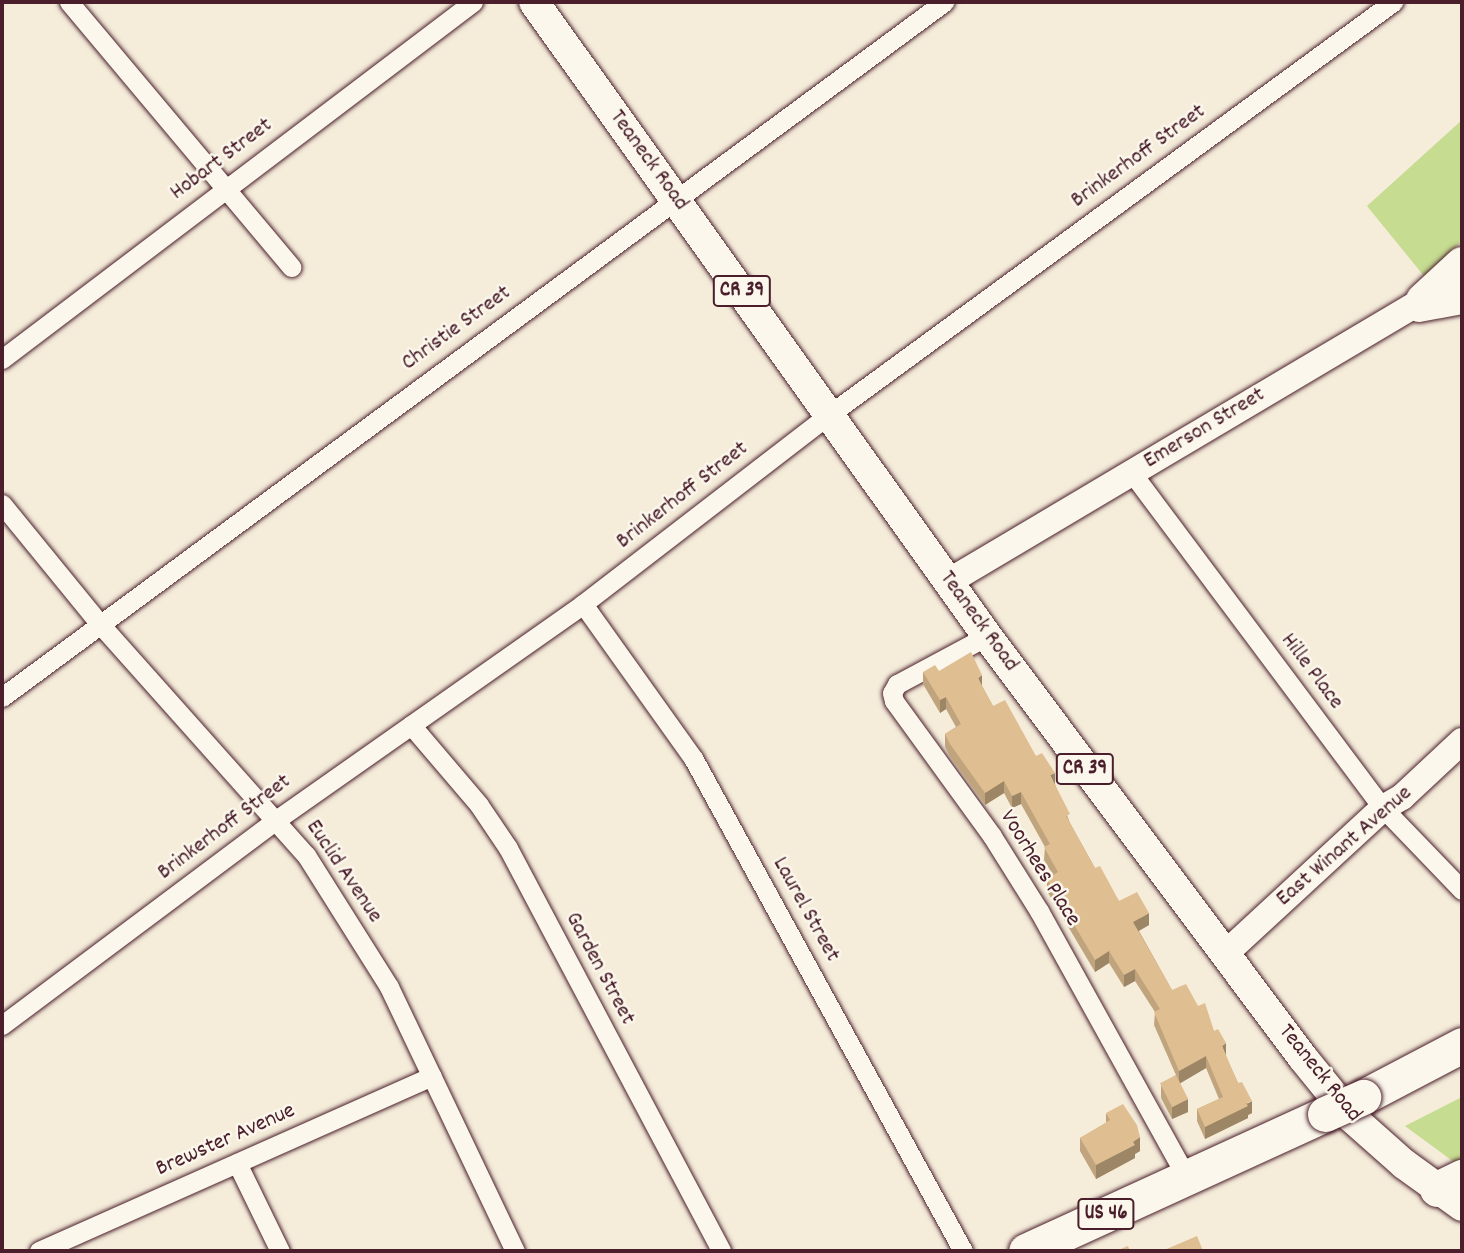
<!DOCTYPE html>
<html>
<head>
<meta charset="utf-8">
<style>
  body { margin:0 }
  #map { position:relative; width:1464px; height:1253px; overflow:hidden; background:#f5ecda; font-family:Dekko,sans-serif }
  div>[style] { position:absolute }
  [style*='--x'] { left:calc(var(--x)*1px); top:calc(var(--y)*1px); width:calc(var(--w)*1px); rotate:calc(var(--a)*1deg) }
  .green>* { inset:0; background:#c6dc91 }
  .roads { filter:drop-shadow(0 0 2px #4a1f2b) drop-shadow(0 0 2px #4a1f2b) }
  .street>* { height:19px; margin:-9.5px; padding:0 9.5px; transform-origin:9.5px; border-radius:9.5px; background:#fbf7ec }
  .secondary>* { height:26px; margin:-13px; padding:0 13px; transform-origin:13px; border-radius:13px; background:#fbf7ec }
  .primary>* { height:30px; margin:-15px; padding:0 15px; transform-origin:15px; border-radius:15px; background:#fbf7ec }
  .highway>* { height:35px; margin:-17.5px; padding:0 17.5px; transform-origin:17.5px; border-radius:17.5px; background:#fbf7ec }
  .bridges { filter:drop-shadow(0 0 2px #4a1f2b) drop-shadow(0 0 2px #4a1f2b) }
  .highway-bridge>* { height:35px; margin:-17.5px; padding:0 17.5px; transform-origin:17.5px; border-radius:17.5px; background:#fbf7ec }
  .wall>* { inset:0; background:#c0a47e }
  .shaded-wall>* { inset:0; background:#9c8666 }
  .building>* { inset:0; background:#dfbf92; transform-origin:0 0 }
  span { translate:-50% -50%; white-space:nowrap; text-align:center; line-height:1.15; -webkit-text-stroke:5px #fbf7ec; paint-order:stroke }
  .shield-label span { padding:2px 5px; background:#fbf7ec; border:2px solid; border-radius:5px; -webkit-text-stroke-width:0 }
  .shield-label { font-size:21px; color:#4a1f2b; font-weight:700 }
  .street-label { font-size:23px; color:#4a1f2b }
  .frame { position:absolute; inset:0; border:4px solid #4a1f2b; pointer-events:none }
</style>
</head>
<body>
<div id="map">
  <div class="green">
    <i style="clip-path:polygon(1462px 120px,1462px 241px,1424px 276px,1367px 206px)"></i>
    <i style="clip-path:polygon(1462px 1097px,1462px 1163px,1458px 1165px,1405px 1126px)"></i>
  </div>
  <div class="roads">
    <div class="street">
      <i style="--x:69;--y:2;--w:346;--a:50"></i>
      <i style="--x:2;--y:359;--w:591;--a:-37.16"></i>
      <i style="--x:1132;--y:473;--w:419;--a:53.2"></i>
      <i style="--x:1383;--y:808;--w:114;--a:46.1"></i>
      <i style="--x:2;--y:504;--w:154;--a:50.8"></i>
      <i style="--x:99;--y:623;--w:311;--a:48.3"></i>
      <i style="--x:306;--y:855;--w:156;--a:57.8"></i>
      <i style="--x:389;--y:987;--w:293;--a:64.5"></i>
      <i style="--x:583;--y:604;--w:189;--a:54.5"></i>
      <i style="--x:693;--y:758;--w:562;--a:61.29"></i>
      <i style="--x:987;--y:636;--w:102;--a:151.9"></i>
      <i style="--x:897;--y:684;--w:10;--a:119"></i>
      <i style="--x:892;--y:693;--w:8;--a:76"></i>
      <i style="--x:894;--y:701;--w:167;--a:54"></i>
      <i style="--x:992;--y:836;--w:89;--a:57.9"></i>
      <i style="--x:1039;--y:911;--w:305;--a:61"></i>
      <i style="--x:2;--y:697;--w:1171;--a:-36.42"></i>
      <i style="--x:411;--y:725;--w:105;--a:49.6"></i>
      <i style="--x:479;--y:805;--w:52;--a:56"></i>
      <i style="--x:508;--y:848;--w:456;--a:62.1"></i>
      <i style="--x:2;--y:1025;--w:342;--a:-36.8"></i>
      <i style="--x:276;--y:820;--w:375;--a:-35.1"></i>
      <i style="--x:583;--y:604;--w:312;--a:-37.6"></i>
      <i style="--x:830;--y:414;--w:698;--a:-36.2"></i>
      <i style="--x:237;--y:1163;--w:98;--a:64"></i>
      <i style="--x:39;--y:1251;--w:430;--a:-24"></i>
    </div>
    <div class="secondary">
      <i style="--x:1419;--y:309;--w:44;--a:-10.5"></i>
      <i style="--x:948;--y:582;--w:572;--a:-30.69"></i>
      <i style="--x:1226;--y:953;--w:214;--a:-42.7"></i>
      <i style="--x:1383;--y:808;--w:22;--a:-30"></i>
      <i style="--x:1402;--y:797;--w:82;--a:-43"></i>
    </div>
    <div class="primary">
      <i style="--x:534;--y:2;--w:779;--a:54.45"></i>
      <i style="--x:987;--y:636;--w:527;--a:53.17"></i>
      <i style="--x:1303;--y:1058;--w:76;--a:50.9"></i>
      <i style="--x:1351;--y:1117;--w:71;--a:41.6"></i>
      <i style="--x:1404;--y:1164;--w:72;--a:35.9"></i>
    </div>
    <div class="highway">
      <i style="--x:1423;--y:300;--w:53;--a:-42.7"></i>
      <i style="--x:1363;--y:1097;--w:112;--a:-27.7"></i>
      <i style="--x:1437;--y:1189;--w:28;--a:-26"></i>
      <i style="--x:1026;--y:1251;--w:329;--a:-24.6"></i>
    </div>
  </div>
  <div class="bridges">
    <div class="highway-bridge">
      <i style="--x:1325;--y:1114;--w:42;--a:-24.1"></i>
    </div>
  </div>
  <div class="wall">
    <i style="clip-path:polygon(939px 671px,982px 686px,993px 706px,1036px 756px,1055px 784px,1070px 823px,1095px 868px,1119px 901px,1149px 925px,1139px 931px,1172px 990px,1198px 1006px,1214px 1031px,1252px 1113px,1248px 1115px,1248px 1118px,1205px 1139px,1197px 1121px,1197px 1109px,1219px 1099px,1206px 1068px,1180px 1083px,1188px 1112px,1172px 1119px,1161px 1098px,1161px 1085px,1176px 1075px,1154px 1025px,1155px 1012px,1135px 981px,1124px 987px,1109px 963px,1095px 972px,1047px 891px,1047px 879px,1053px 875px,1044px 860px,1045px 847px,1021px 804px,1012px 808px,1004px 793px,985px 805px,950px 757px,945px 747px,945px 734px,956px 727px,946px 709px,940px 713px,923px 684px,923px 672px)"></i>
    <i style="clip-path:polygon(1106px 1113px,1140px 1151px,1135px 1154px,1135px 1158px,1096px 1179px,1080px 1151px,1080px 1138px,1106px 1123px)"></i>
  </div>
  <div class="shaded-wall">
    <i style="clip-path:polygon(982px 675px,982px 688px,978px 678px)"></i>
    <i style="clip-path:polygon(946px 697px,946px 709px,940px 713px,940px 700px)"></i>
    <i style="clip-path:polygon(1055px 773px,1055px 785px,1050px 775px)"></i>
    <i style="clip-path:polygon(1004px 781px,1004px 793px,985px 805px,985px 793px)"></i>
    <i style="clip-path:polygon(1021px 792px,1021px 804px,1012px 808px,1012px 796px)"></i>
    <i style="clip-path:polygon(1149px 913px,1149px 925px,1133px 934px,1133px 922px)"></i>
    <i style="clip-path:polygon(1109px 951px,1109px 963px,1095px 972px,1095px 960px)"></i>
    <i style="clip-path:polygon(1135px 969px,1135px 981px,1124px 987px,1124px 975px)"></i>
    <i style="clip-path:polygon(1226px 1043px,1226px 1056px,1222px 1046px)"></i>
    <i style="clip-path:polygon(1206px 1056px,1206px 1068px,1179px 1084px,1179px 1071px)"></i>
    <i style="clip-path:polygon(1188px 1099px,1188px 1112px,1172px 1119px,1172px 1106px)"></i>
    <i style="clip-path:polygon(1252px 1101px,1252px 1113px,1248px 1115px,1248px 1118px,1205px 1139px,1205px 1127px)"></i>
    <i style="clip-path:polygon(1140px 1137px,1140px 1151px,1135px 1154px,1135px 1158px,1096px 1179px,1096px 1165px)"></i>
  </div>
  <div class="building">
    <i style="clip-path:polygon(971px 652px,982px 675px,978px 678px,993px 706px,1005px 700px,1036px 756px,1042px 753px,1055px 773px,1050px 775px,1070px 814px,1066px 816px,1095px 868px,1100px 866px,1119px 901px,1137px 892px,1149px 913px,1133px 922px,1172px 990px,1186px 984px,1198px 1006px,1205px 1003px,1214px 1031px,1218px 1029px,1226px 1043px,1222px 1046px,1238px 1083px,1242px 1082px,1252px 1101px,1246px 1103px,1248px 1106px,1205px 1127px,1197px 1109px,1223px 1097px,1206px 1056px,1179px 1071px,1154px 1012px,1160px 1009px,1135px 969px,1124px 975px,1109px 951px,1095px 960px,1047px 879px,1058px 872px,1044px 847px,1050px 844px,1021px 792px,1012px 796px,1004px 781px,985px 793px,950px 744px,945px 734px,961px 724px,946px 697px,940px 700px,923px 672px,935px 665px,939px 671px)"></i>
    <i style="left:1176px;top:1075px;width:27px;height:18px;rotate:63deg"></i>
    <i style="clip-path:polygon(1123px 1104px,1137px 1125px,1140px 1137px,1133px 1142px,1135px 1145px,1096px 1165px,1080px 1138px,1110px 1120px,1106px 1113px)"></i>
    <i style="clip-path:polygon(1197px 1236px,1203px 1251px,1162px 1251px)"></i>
    <i style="clip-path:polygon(1128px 1246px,1130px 1251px,1116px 1251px)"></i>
  </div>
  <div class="shield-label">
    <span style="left:742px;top:291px">CR 39</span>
    <span style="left:1085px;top:769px">CR 39</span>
    <span style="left:1106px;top:1214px">US 46</span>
  </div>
  <div class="street-label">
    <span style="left:1139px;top:157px;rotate:-36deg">Brinkerhoff Street</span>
    <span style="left:222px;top:160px;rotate:-37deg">Hobart Street</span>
    <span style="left:648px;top:161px;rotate:54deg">Teaneck Road</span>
    <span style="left:457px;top:329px;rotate:-36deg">Christie Street</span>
    <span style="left:1205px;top:429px;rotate:-31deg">Emerson Street</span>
    <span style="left:683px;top:496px;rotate:-38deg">Brinkerhoff Street</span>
    <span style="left:978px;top:622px;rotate:54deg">Teaneck Road</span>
    <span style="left:1311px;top:672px;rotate:53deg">Hille Place</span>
    <span style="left:225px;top:828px;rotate:-37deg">Brinkerhoff Street</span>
    <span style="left:1345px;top:847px;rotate:-41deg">East Winant Avenue</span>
    <span style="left:1039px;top:869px;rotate:58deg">Voorhees Place</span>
    <span style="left:343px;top:872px;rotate:56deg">Euclid Avenue</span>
    <span style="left:805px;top:910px;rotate:61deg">Laurel Street</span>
    <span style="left:599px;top:969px;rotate:62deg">Garden Street</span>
    <span style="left:1319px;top:1074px;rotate:51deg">Teaneck Road</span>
    <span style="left:226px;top:1141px;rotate:-24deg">Brewster Avenue</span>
  </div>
  <div class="frame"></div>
</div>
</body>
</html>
